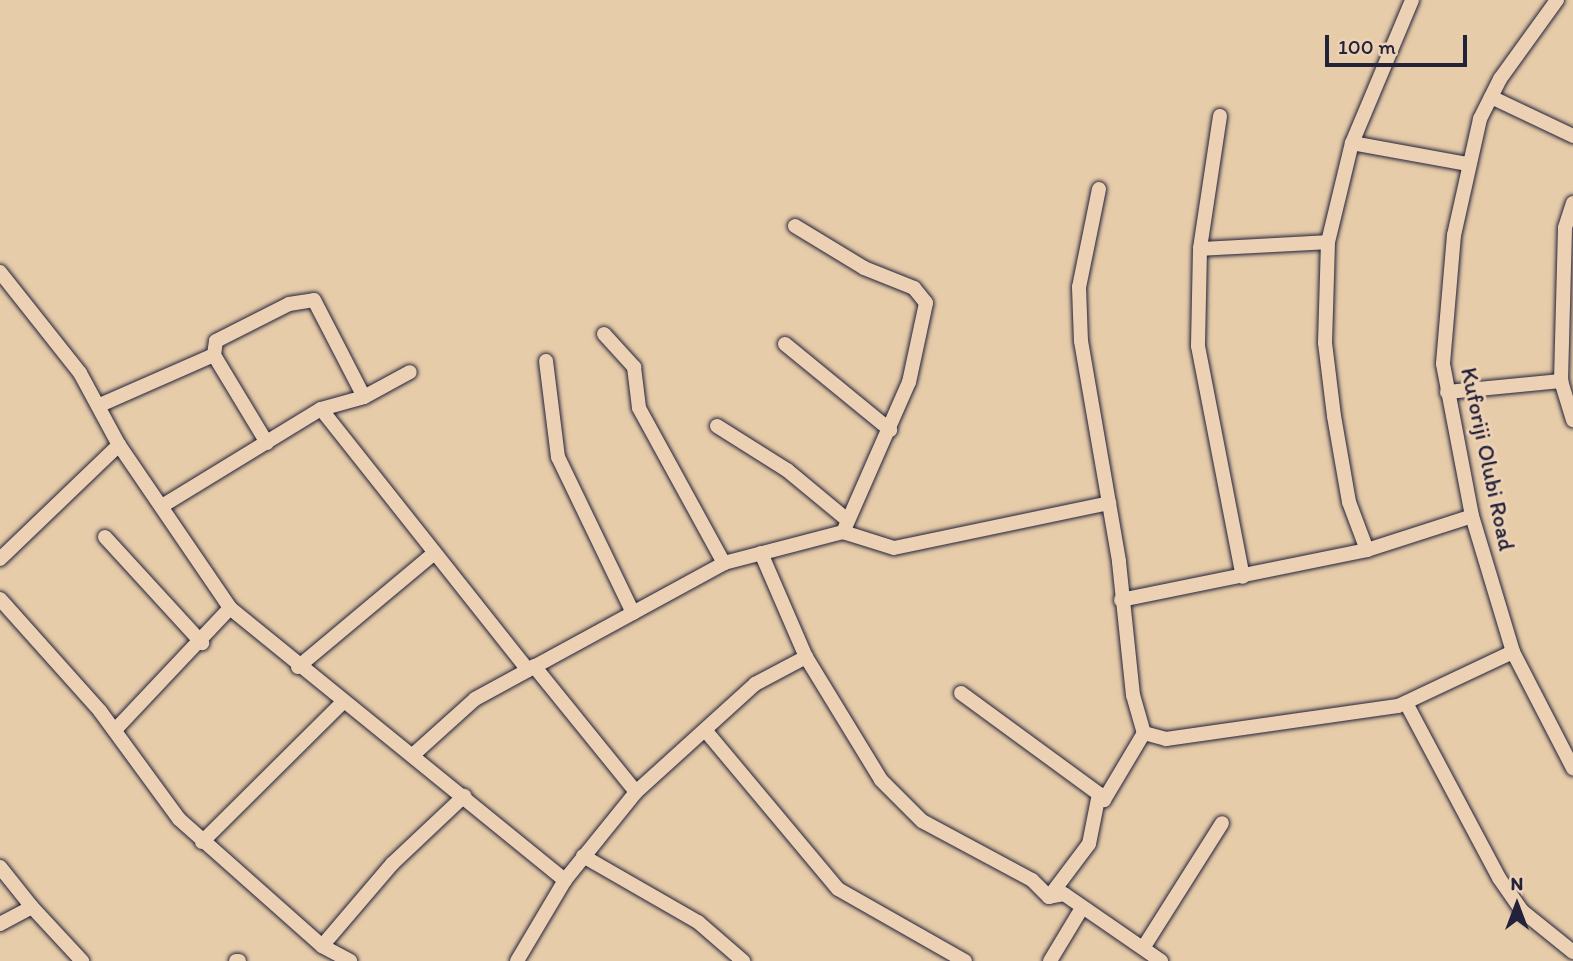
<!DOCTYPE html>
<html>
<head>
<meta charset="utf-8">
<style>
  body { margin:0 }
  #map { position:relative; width:1573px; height:961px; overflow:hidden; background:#e7cca9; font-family:Itim,sans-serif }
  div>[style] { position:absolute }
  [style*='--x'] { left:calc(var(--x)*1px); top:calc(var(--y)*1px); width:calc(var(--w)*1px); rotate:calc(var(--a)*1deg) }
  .roads { filter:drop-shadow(0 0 2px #22223b) drop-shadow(0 0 2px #22223b) }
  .minor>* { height:14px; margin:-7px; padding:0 7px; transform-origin:7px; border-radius:7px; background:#edd1b4 }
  span { translate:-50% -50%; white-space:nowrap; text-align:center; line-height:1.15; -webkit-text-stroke:6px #edd1b4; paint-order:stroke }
  .street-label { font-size:23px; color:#22223b }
  .north { position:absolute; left:1482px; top:870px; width:70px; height:70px; -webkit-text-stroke:5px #edd1b4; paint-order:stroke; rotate:0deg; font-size:19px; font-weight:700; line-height:28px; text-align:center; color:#22223b }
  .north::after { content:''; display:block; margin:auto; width:24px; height:32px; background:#22223b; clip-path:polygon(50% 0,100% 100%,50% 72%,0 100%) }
  .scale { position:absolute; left:1325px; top:35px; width:142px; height:32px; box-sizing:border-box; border:4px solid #22223b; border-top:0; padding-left:9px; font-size:21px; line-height:24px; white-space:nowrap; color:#22223b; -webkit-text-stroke:5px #edd1b4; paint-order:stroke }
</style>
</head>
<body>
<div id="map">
  <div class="roads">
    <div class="minor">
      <i style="--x:1557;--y:0;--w:97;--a:125.8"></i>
      <i style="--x:1500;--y:79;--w:45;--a:116.6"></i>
      <i style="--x:1480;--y:119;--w:119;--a:102.6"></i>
      <i style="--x:1454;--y:235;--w:129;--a:94.9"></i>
      <i style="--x:1443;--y:364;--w:155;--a:79.2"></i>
      <i style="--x:1472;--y:516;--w:142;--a:73.2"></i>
      <i style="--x:1513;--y:652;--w:131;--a:62.7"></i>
      <i style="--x:1491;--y:97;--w:91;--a:25.4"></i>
      <i style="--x:1220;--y:116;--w:134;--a:98.6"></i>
      <i style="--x:1200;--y:249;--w:97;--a:91.2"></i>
      <i style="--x:1198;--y:346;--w:235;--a:79"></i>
      <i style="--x:1352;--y:143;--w:118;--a:10.3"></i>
      <i style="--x:1099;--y:189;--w:100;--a:101.5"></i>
      <i style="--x:1079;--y:287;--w:54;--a:87.9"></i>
      <i style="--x:1081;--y:341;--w:224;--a:80.2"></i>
      <i style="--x:1119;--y:562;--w:134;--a:84"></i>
      <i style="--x:1133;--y:695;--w:40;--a:74"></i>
      <i style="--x:1144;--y:733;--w:23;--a:15"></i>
      <i style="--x:1166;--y:739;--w:234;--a:-8.1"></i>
      <i style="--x:1398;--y:706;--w:127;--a:-25.2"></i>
      <i style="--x:1573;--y:203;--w:26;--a:108"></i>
      <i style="--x:1565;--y:228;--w:153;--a:91.5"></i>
      <i style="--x:1561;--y:381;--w:41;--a:72.9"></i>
      <i style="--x:795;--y:226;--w:81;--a:31.3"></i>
      <i style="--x:864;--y:268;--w:54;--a:21.8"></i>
      <i style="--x:914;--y:288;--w:19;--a:51"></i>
      <i style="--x:926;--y:303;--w:81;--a:102.1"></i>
      <i style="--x:909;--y:382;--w:164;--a:113.7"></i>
      <i style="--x:1200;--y:249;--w:128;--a:-3.1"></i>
      <i style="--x:0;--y:272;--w:129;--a:51.6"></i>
      <i style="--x:80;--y:373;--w:82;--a:61.6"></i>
      <i style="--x:119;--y:445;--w:197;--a:55.7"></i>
      <i style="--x:230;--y:608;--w:432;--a:39.1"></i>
      <i style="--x:604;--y:334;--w:45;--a:47.7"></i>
      <i style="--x:634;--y:367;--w:41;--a:83"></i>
      <i style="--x:639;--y:408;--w:177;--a:61.3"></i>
      <i style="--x:785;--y:344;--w:136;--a:39.3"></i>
      <i style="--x:546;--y:361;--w:97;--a:82.9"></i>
      <i style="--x:558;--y:457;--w:173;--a:64.3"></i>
      <i style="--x:1447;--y:392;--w:115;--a:-5.5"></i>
      <i style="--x:100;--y:405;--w:124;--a:-23.7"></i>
      <i style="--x:321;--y:409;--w:333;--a:51.6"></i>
      <i style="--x:717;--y:426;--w:83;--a:32.2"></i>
      <i style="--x:787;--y:470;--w:75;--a:39.6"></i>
      <i style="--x:267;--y:443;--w:103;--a:-121.1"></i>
      <i style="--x:214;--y:355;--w:14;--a:-82"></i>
      <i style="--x:216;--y:341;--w:82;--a:-26.9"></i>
      <i style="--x:289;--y:304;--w:25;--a:-9"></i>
      <i style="--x:314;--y:300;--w:109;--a:62.7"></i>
      <i style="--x:162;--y:506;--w:186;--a:-31.4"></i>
      <i style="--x:321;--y:409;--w:45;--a:-15.6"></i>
      <i style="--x:364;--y:397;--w:52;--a:-28.5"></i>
      <i style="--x:105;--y:537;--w:144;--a:47.5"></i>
      <i style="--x:1367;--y:550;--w:51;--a:-110.6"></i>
      <i style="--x:1349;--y:502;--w:87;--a:-99.9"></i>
      <i style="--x:1334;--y:416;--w:74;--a:-97"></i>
      <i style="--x:1325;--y:343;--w:101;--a:-88.3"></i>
      <i style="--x:1328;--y:242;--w:102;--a:-76.4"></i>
      <i style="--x:1352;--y:143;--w:155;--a:-67.2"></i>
      <i style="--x:761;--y:553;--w:113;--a:66.6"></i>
      <i style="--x:806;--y:657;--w:144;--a:58.6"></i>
      <i style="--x:881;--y:780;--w:58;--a:45"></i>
      <i style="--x:922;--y:821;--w:125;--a:28.2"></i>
      <i style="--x:1032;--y:880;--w:24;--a:45"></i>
      <i style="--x:1049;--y:897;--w:15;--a:-11"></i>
      <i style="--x:1064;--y:894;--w:118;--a:34.6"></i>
      <i style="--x:0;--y:559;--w:165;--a:-43.8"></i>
      <i style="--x:0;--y:599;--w:150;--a:48.2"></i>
      <i style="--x:100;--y:711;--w:134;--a:53.8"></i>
      <i style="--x:179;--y:819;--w:191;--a:41.6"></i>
      <i style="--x:322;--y:946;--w:32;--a:28"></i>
      <i style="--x:1121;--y:600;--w:251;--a:-11.5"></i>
      <i style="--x:1367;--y:550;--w:110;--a:-17.9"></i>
      <i style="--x:534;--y:666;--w:162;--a:51"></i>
      <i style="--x:298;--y:667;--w:176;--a:-39.9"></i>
      <i style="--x:961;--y:693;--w:171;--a:36.2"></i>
      <i style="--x:1406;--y:703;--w:198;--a:62"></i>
      <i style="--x:1499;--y:878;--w:39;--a:55"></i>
      <i style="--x:1521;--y:910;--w:67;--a:38.9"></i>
      <i style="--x:115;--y:730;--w:168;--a:-46.7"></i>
      <i style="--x:705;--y:730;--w:207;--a:50.1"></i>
      <i style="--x:838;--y:889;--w:146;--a:29.6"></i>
      <i style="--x:414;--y:754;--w:82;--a:-42"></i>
      <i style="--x:475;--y:699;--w:284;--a:-28.6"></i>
      <i style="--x:724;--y:563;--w:123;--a:-14.6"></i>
      <i style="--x:843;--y:532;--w:53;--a:17.4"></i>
      <i style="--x:894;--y:548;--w:220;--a:-11.8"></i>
      <i style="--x:202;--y:842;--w:197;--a:-44.8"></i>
      <i style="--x:583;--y:856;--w:133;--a:29.9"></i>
      <i style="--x:698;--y:922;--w:60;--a:40.9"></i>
      <i style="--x:0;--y:867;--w:51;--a:51.3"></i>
      <i style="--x:1049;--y:897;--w:66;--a:-53"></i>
      <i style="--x:1089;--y:844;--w:51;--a:-78.7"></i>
      <i style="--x:1099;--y:794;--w:8;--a:50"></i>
      <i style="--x:1104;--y:800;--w:78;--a:-59.2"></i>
      <i style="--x:0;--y:924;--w:36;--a:-28"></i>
      <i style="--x:32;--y:907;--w:74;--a:47.2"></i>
      <i style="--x:1145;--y:945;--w:144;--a:-57.7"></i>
      <i style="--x:322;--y:946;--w:109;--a:-49.5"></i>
      <i style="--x:393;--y:863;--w:98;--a:-43.3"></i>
      <i style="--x:236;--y:961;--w:3;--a:0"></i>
      <i style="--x:517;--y:961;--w:94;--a:-59.3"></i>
      <i style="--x:565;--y:880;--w:113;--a:-51.1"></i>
      <i style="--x:636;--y:792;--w:161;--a:-42.2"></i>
      <i style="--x:755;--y:684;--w:58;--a:-27.9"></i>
      <i style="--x:1050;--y:961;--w:62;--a:-58.9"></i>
    </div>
  </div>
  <div class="street-label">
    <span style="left:1488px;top:459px;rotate:78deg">Kuforiji Olubi Road</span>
  </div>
  <div class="north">N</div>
  <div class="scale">100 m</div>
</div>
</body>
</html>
